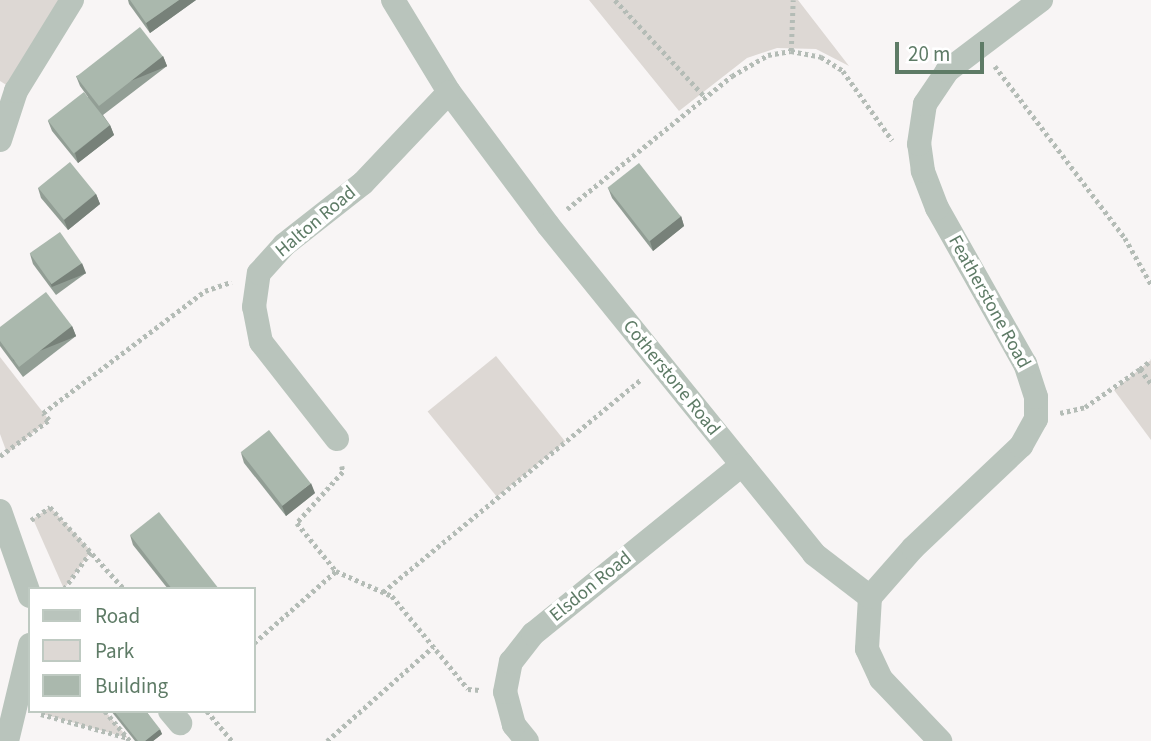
<!DOCTYPE html>
<html>
<head>
<meta charset="utf-8">
<style>
  body { margin:0 }
  #map { position:relative; width:1151px; height:741px; overflow:hidden; background:#f8f5f5; font-family:"Source Sans 3",sans-serif }
  div>[style] { position:absolute }
  [style*='--x'] { left:calc(var(--x)*1px); top:calc(var(--y)*1px); width:calc(var(--w)*1px); rotate:calc(var(--a)*1deg) }
  .green>* { inset:0; background:#ddd8d4; transform-origin:0 0 }
  .path>* { height:4.5px; margin-top:-2.25px; transform-origin:0; background:repeating-linear-gradient(90deg,#b4bcb6 0 3.5px,transparent 0 7px) }
  .street>* { height:24px; margin:-12px; padding:0 12px; transform-origin:12px; border-radius:12px; background:#b9c4bc }
  .wall>* { inset:0; background:#929e95 }
  .shaded-wall>* { inset:0; background:#778179; transform-origin:0 0 }
  .building>* { inset:0; background:#aab8ad; transform-origin:0 0 }
  span { translate:-50% -50%; white-space:nowrap; text-align:center; line-height:1.15; -webkit-text-stroke:7px #fff; paint-order:stroke }
  .street-label { font-size:19px; color:#5e7b66 }
  .legend { position:absolute; left:28px; top:587px; width:228px; height:126px; box-sizing:border-box; background:#fff; border:2px solid #bfcac2; margin:0; padding:9px 12px; list-style:none; font-size:21px; color:#5e7b66 }
  .legend li { display:flex; align-items:center; gap:14px; height:35px }
  .legend b { width:35px; border:2px solid #bfcac2 }
  .scale { position:absolute; left:895px; top:42px; width:89px; height:32px; box-sizing:border-box; border:4px solid #5e7b66; border-top:0; padding-left:9px; font-size:21px; line-height:24px; white-space:nowrap; color:#5e7b66; -webkit-text-stroke:5px #fff; paint-order:stroke }
</style>
</head>
<body>
<div id="map">
  <div class="green">
    <i style="clip-path:polygon(0 0,72px 0,16px 91px,0 81px)"></i>
    <i style="clip-path:polygon(589px 0,798px 0,849px 66px,816px 49px,777px 48px,747px 58px,679px 111px)"></i>
    <i style="left:496px;top:356px;width:110px;height:88px;rotate:51deg"></i>
    <i style="clip-path:polygon(0 357px,49px 420px,7px 453px,0 434px)"></i>
    <i style="clip-path:polygon(1151px 360px,1151px 440px,1114px 390px)"></i>
    <i style="clip-path:polygon(50px 507px,91px 551px,64px 589px,33px 519px)"></i>
    <i style="clip-path:polygon(43px 711px,105px 711px,128px 738px,43px 714px)"></i>
  </div>
  <div class="path">
    <i style="--x:615;--y:0;--w:132;--a:47.1"></i>
    <i style="--x:791;--y:51;--w:51;--a:-87.8"></i>
    <i style="--x:995;--y:66;--w:216;--a:52.9"></i>
    <i style="--x:1125;--y:238;--w:53;--a:60.5"></i>
    <i style="--x:567;--y:209;--w:212;--a:-38.9"></i>
    <i style="--x:732;--y:76;--w:42;--a:-30.3"></i>
    <i style="--x:768;--y:55;--w:23;--a:-10"></i>
    <i style="--x:791;--y:51;--w:31;--a:11"></i>
    <i style="--x:821;--y:57;--w:26;--a:32"></i>
    <i style="--x:843;--y:71;--w:85;--a:54.6"></i>
    <i style="--x:1140;--y:369;--w:14;--a:-39"></i>
    <i style="--x:1060;--y:413;--w:26;--a:-13"></i>
    <i style="--x:1085;--y:407;--w:67;--a:-34.6"></i>
    <i style="--x:1140;--y:369;--w:18;--a:52"></i>
    <i style="--x:0;--y:456;--w:61;--a:-36.3"></i>
    <i style="--x:49;--y:420;--w:9;--a:-131"></i>
    <i style="--x:43;--y:413;--w:203;--a:-37"></i>
    <i style="--x:205;--y:291;--w:28;--a:-19"></i>
    <i style="--x:342;--y:466;--w:6;--a:81"></i>
    <i style="--x:343;--y:472;--w:69;--a:132"></i>
    <i style="--x:297;--y:523;--w:62;--a:50.9"></i>
    <i style="--x:336;--y:571;--w:61;--a:24.1"></i>
    <i style="--x:392;--y:596;--w:120;--a:50.7"></i>
    <i style="--x:468;--y:689;--w:12;--a:5"></i>
    <i style="--x:31;--y:520;--w:23;--a:-34"></i>
    <i style="--x:50;--y:507;--w:110;--a:47.9"></i>
    <i style="--x:64;--y:589;--w:47;--a:-54.6"></i>
    <i style="--x:383;--y:592;--w:335;--a:-39.5"></i>
    <i style="--x:254;--y:643;--w:109;--a:-41.3"></i>
    <i style="--x:105;--y:711;--w:39;--a:50"></i>
    <i style="--x:207;--y:711;--w:39;--a:50"></i>
    <i style="--x:41;--y:714;--w:90;--a:15.4"></i>
    <i style="--x:327;--y:741;--w:142;--a:-41.6"></i>
  </div>
  <div class="street">
    <i style="--x:393;--y:0;--w:108;--a:58.7"></i>
    <i style="--x:449;--y:92;--w:166;--a:53.3"></i>
    <i style="--x:548;--y:225;--w:423;--a:51"></i>
    <i style="--x:814;--y:554;--w:71;--a:37.5"></i>
    <i style="--x:870;--y:597;--w:52;--a:93.3"></i>
    <i style="--x:867;--y:649;--w:33;--a:65"></i>
    <i style="--x:881;--y:679;--w:86;--a:46.4"></i>
    <i style="--x:0;--y:140;--w:52;--a:-71.9"></i>
    <i style="--x:16;--y:91;--w:107;--a:-58.4"></i>
    <i style="--x:337;--y:439;--w:123;--a:-128.1"></i>
    <i style="--x:261;--y:342;--w:36;--a:-101"></i>
    <i style="--x:254;--y:307;--w:34;--a:-82"></i>
    <i style="--x:259;--y:273;--w:38;--a:-48"></i>
    <i style="--x:284;--y:245;--w:100;--a:-38.1"></i>
    <i style="--x:363;--y:183;--w:125;--a:-46.6"></i>
    <i style="--x:0;--y:511;--w:90;--a:70.6"></i>
    <i style="--x:870;--y:597;--w:65;--a:-48.7"></i>
    <i style="--x:913;--y:548;--w:149;--a:-43.4"></i>
    <i style="--x:1021;--y:446;--w:31;--a:-61"></i>
    <i style="--x:1036;--y:419;--w:22;--a:-90"></i>
    <i style="--x:1036;--y:397;--w:35;--a:-108"></i>
    <i style="--x:1025;--y:364;--w:179;--a:-119.4"></i>
    <i style="--x:937;--y:208;--w:40;--a:-111"></i>
    <i style="--x:923;--y:171;--w:27;--a:-98"></i>
    <i style="--x:919;--y:144;--w:40;--a:-81.5"></i>
    <i style="--x:925;--y:104;--w:40;--a:-56"></i>
    <i style="--x:947;--y:71;--w:118;--a:-37.1"></i>
    <i style="--x:170;--y:711;--w:16;--a:50"></i>
    <i style="--x:7;--y:741;--w:99;--a:-76.5"></i>
    <i style="--x:527;--y:741;--w:21;--a:-129"></i>
    <i style="--x:514;--y:725;--w:34;--a:-105"></i>
    <i style="--x:505;--y:692;--w:31;--a:-79"></i>
    <i style="--x:511;--y:662;--w:36;--a:-52"></i>
    <i style="--x:533;--y:634;--w:269;--a:-39"></i>
  </div>
  <div class="wall">
    <i style="clip-path:polygon(128px 0,196px 0,150px 33px,129px 4px)"></i>
    <i style="clip-path:polygon(163px 56px,167px 66px,103px 115px,110px 125px,114px 135px,78px 163px,52px 131px,48px 121px,88px 97px,80px 86px,76px 76px)"></i>
    <i style="clip-path:polygon(38px 188px,96px 194px,100px 204px,68px 230px,41px 198px)"></i>
    <i style="clip-path:polygon(608px 188px,681px 216px,684px 226px,653px 251px,612px 198px)"></i>
    <i style="clip-path:polygon(30px 254px,86px 273px,56px 295px,33px 264px)"></i>
    <i style="clip-path:polygon(72px 326px,76px 336px,23px 377px,0 346px,0 327px)"></i>
    <i style="clip-path:polygon(241px 453px,315px 493px,286px 516px,244px 463px)"></i>
    <i style="clip-path:polygon(130px 535px,219px 589px,168px 589px,133px 545px)"></i>
    <i style="clip-path:polygon(111px 711px,146px 711px,162px 734px,153px 741px,135px 741px)"></i>
  </div>
  <div class="shaded-wall">
    <i style="clip-path:polygon(179px 0,196px 0,150px 33px,146px 23px)"></i>
    <i style="left:163px;top:56px;width:11px;height:81px;rotate:68deg"></i>
    <i style="clip-path:polygon(110px 125px,114px 135px,78px 163px,75px 153px)"></i>
    <i style="clip-path:polygon(96px 194px,100px 204px,68px 230px,64px 220px)"></i>
    <i style="clip-path:polygon(681px 216px,684px 226px,653px 251px,650px 241px)"></i>
    <i style="left:82px;top:263px;width:11px;height:37px;rotate:68deg"></i>
    <i style="left:72px;top:326px;width:11px;height:67px;rotate:68deg"></i>
    <i style="clip-path:polygon(311px 483px,315px 493px,286px 516px,282px 506px)"></i>
    <i style="clip-path:polygon(160px 729px,162px 734px,153px 741px,145px 741px)"></i>
  </div>
  <div class="building">
    <i style="clip-path:polygon(130px 0,179px 0,146px 23px)"></i>
    <i style="left:140px;top:27px;width:37px;height:81px;rotate:52deg"></i>
    <i style="left:84px;top:92px;width:42px;height:46px;rotate:52deg"></i>
    <i style="left:70px;top:162px;width:41px;height:41px;rotate:51deg"></i>
    <i style="left:639px;top:163px;width:68px;height:40px;rotate:52deg"></i>
    <i style="left:60px;top:232px;width:38px;height:37px;rotate:55deg"></i>
    <i style="clip-path:polygon(46px 292px,72px 326px,19px 367px,0 341px,0 327px)"></i>
    <i style="left:269px;top:430px;width:68px;height:36px;rotate:52deg"></i>
    <i style="clip-path:polygon(159px 512px,219px 589px,172px 589px,130px 535px)"></i>
    <i style="clip-path:polygon(114px 711px,146px 711px,160px 729px,145px 741px,138px 741px)"></i>
  </div>
  <div class="street-label">
    <span style="left:316px;top:222px;rotate:-40deg">Halton Road</span>
    <span style="left:989px;top:302px;rotate:61deg">Featherstone Road</span>
    <span style="left:671px;top:378px;rotate:51deg">Cotherstone Road</span>
    <span style="left:591px;top:587px;rotate:-39deg">Elsdon Road</span>
  </div>
  <ul class="legend">
  <li><b style="height:9px;background:#b9c4bc"></b>Road</li>
  <li><b style="height:19px;background:#ddd8d4"></b>Park</li>
  <li><b style="height:19px;background:#aab8ad"></b>Building</li>
  </ul>
  <div class="scale">20 m</div>
</div>
</body>
</html>
